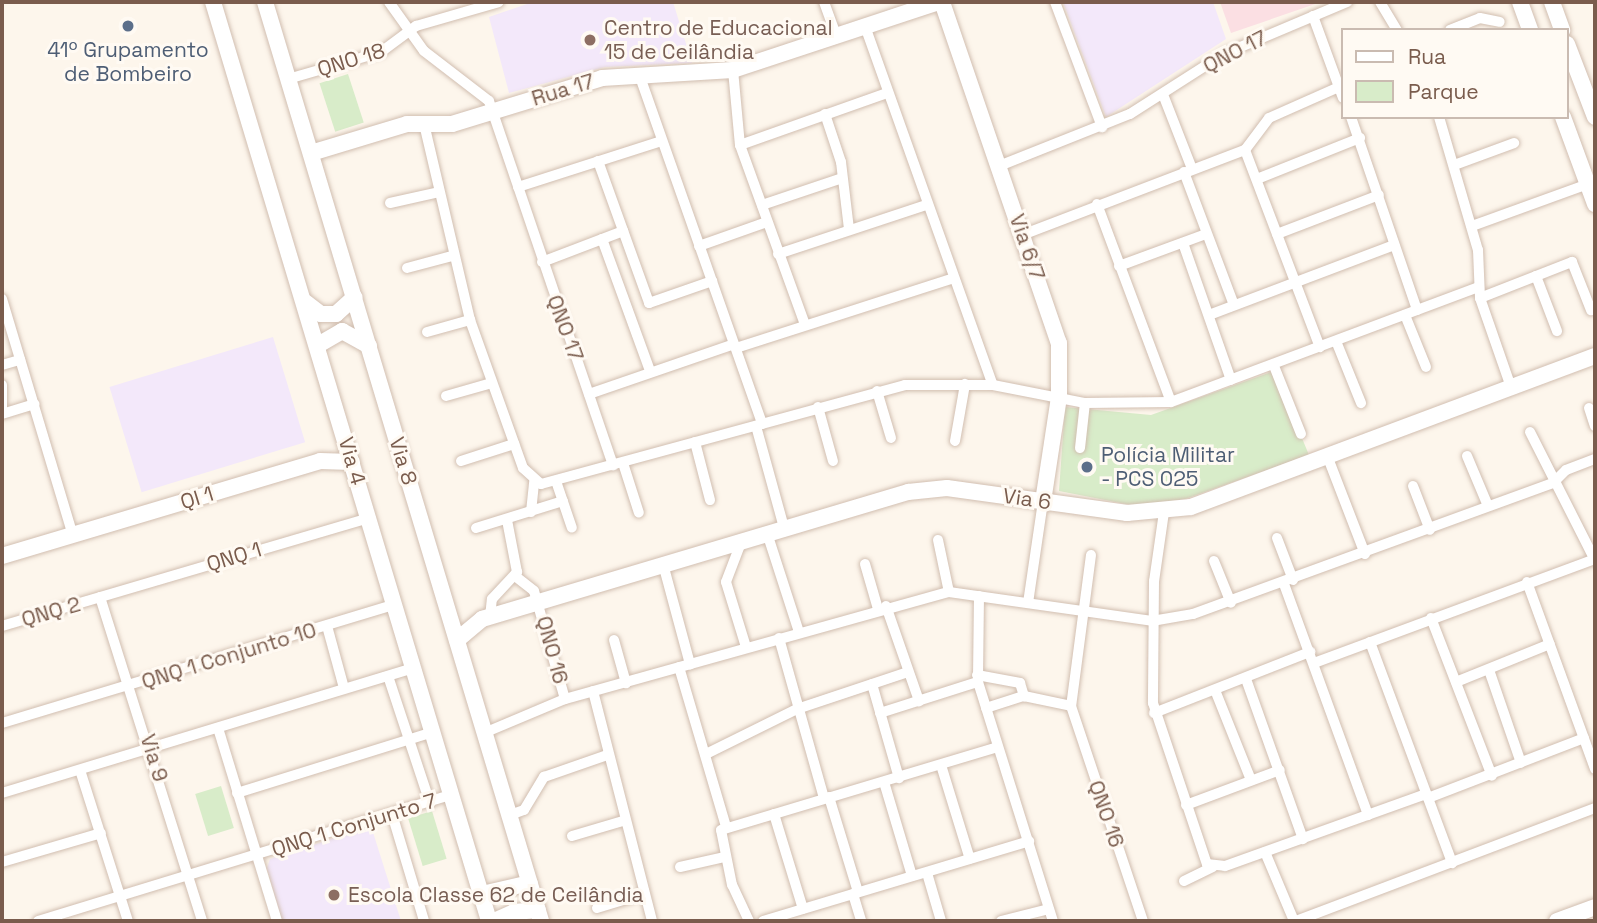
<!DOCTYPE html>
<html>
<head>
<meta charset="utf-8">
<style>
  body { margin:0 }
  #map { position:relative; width:1597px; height:923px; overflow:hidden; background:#fdf6ec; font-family:"Space Grotesk",sans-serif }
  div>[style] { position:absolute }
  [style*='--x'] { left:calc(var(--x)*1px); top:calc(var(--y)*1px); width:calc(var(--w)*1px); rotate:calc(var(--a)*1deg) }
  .education>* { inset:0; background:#f3e8fa; transform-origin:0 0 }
  .medical>* { inset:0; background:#fbdfe3 }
  .green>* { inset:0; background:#d8ecc9; transform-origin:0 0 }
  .roads { filter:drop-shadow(0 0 2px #d1beb0) drop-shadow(0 0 2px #d1beb0) }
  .street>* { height:10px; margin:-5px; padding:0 5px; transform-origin:5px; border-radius:5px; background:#fff }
  .secondary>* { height:16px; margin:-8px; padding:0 8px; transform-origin:8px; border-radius:8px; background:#fff }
  .dots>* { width:19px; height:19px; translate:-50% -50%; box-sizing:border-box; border:4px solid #fffaf3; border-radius:50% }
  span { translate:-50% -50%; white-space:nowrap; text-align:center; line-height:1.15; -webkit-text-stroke:6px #fffaf3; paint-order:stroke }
  .education-label { font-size:21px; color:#785e54 }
  .left { translate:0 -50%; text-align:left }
  .service-label { font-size:21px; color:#4e5e75 }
  .street-label { font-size:21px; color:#7a5c4d }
  .frame { position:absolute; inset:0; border:4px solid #7a5c4d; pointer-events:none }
  .legend { position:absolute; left:1341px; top:28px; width:228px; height:91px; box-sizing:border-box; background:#fffaf3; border:2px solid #cabbb1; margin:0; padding:9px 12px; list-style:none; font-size:21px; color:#7a5c4d }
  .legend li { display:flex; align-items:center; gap:14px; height:35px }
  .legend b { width:35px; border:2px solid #cabbb1 }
</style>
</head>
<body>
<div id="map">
  <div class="education">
    <i style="clip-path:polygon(533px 2px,673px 2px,692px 63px,605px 67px,509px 93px,489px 17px)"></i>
    <i style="clip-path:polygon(1063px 2px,1213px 2px,1226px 39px,1106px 117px)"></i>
    <i style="left:273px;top:337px;width:110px;height:171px;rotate:73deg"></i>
    <i style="clip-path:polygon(371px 826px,401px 921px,282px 921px,267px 868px,270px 859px)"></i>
  </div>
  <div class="medical">
    <i style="clip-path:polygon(1220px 2px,1321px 2px,1231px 33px)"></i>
  </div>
  <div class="green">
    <i style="left:348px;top:74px;width:51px;height:30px;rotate:72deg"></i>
    <i style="clip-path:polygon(1274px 371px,1309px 455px,1185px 499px,1136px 506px,1059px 491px,1065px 407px,1151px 415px)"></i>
    <i style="left:221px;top:786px;width:44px;height:27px;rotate:73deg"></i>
    <i style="left:432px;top:811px;width:50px;height:25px;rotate:73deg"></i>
  </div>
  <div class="roads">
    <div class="street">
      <i style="--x:389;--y:2;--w:60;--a:54.5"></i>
      <i style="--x:424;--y:51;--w:82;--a:37.6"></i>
      <i style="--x:489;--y:101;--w:385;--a:71.2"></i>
      <i style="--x:824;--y:2;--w:38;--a:70"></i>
      <i style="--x:1055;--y:2;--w:134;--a:69.4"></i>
      <i style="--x:1380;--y:2;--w:33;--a:59"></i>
      <i style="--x:1313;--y:16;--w:87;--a:69.9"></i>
      <i style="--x:866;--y:29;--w:378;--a:70.4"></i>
      <i style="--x:1450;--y:30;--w:32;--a:-22"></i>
      <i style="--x:1480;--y:18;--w:20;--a:11"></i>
      <i style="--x:733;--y:70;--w:75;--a:84.7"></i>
      <i style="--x:740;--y:145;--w:191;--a:70.1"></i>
      <i style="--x:639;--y:74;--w:371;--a:70.6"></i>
      <i style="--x:288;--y:79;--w:97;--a:-16.2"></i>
      <i style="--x:381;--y:52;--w:44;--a:-36.6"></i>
      <i style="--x:416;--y:26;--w:86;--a:-16.1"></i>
      <i style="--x:1164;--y:97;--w:77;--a:68.7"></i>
      <i style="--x:825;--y:114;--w:51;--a:71.6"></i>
      <i style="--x:841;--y:162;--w:67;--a:83.2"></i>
      <i style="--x:1351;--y:117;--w:204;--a:71.1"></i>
      <i style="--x:1439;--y:117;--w:139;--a:73.7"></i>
      <i style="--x:1478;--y:250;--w:48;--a:87.6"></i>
      <i style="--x:1480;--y:298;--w:94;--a:70.8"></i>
      <i style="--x:425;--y:128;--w:197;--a:76.8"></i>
      <i style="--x:470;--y:320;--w:157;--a:70.3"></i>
      <i style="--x:523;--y:468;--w:24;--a:42"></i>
      <i style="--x:541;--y:484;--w:377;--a:-15.2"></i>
      <i style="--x:905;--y:385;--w:88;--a:0"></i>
      <i style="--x:993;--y:385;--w:94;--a:11.1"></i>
      <i style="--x:1085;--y:403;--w:86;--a:-0.7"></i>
      <i style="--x:1171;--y:402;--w:328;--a:-20.5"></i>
      <i style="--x:740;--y:145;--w:156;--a:-19.5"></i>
      <i style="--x:1245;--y:150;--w:211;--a:69.2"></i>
      <i style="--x:598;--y:161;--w:151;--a:70.2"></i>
      <i style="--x:649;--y:303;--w:67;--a:-19.2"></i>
      <i style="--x:1457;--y:164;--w:61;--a:-20.2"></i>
      <i style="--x:999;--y:166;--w:141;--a:-21.7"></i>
      <i style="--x:1130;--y:114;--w:112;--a:-32.6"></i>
      <i style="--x:1224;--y:54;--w:134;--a:-22.9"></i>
      <i style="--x:1184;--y:172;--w:142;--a:69.4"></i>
      <i style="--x:1257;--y:179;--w:111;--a:-21.7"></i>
      <i style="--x:518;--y:187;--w:150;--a:-17.8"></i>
      <i style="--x:390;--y:203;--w:50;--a:-12.7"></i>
      <i style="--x:1097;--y:204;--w:211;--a:69.5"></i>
      <i style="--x:762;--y:205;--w:84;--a:-18.6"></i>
      <i style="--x:1472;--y:226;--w:123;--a:-19.9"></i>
      <i style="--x:1277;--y:234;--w:109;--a:-20.9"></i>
      <i style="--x:1022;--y:235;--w:239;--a:-20.9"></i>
      <i style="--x:1245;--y:150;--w:40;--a:-53"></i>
      <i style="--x:1269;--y:118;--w:77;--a:-23.9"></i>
      <i style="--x:602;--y:239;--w:140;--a:70"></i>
      <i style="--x:1183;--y:243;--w:145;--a:70.7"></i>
      <i style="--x:699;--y:246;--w:72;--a:-19.4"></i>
      <i style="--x:778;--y:254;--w:156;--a:-18.3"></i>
      <i style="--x:542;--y:262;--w:87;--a:-20.9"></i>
      <i style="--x:1119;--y:266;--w:93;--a:-20.2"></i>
      <i style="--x:407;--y:268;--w:47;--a:-14.9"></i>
      <i style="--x:1536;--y:276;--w:59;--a:69.1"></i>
      <i style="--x:1480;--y:298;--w:99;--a:-21.4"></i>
      <i style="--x:1572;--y:262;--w:52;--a:68.4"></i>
      <i style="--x:2;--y:299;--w:247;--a:73.3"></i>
      <i style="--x:1209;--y:315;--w:198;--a:-20.7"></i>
      <i style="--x:1405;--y:315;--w:56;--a:68"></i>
      <i style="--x:427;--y:332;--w:45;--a:-15.6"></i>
      <i style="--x:1336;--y:341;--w:67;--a:68"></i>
      <i style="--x:736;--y:348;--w:229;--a:-17.8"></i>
      <i style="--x:2;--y:365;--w:19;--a:-16"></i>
      <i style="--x:1274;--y:366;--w:73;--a:68.3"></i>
      <i style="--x:2;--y:385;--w:28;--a:90"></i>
      <i style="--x:877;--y:391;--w:49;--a:73.4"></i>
      <i style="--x:589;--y:394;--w:153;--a:-19"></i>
      <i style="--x:446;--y:396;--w:48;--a:-15.8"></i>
      <i style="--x:818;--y:407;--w:56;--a:74.5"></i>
      <i style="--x:1589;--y:408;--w:19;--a:72"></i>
      <i style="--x:2;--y:414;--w:34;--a:-17"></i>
      <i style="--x:756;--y:426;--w:106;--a:74.6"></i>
      <i style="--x:1530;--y:432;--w:144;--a:63.1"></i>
      <i style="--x:955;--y:441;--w:58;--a:-80"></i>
      <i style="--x:695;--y:442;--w:60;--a:75.5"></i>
      <i style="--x:1080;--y:448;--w:45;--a:-83.7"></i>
      <i style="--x:1467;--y:456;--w:54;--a:67.2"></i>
      <i style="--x:1328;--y:458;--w:103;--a:68.9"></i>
      <i style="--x:461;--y:461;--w:56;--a:-17.8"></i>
      <i style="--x:623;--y:463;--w:52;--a:72.3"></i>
      <i style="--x:557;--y:484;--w:46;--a:71.2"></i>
      <i style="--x:1413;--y:486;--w:47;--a:68.9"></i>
      <i style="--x:531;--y:512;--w:31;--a:-84"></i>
      <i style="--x:1164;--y:512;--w:70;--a:98.2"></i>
      <i style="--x:1154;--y:581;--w:122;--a:90.5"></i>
      <i style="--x:1153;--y:703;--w:170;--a:71.5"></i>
      <i style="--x:1207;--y:864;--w:18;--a:6"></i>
      <i style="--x:1225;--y:866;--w:210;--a:-19.7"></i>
      <i style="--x:476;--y:528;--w:91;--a:-17.2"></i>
      <i style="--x:767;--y:533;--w:104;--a:72.1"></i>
      <i style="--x:1277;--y:538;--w:45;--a:69.1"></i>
      <i style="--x:742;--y:540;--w:45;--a:110.9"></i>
      <i style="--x:726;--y:582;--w:68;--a:72.9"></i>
      <i style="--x:938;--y:540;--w:53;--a:78.1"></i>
      <i style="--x:1091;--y:555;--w:152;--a:97.5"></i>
      <i style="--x:1071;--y:706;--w:227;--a:71.5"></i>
      <i style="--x:1214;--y:561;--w:45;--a:68"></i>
      <i style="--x:663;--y:564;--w:104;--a:74.9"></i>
      <i style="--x:865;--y:564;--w:47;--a:73.9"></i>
      <i style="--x:515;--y:576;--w:24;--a:38"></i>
      <i style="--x:534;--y:591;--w:112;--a:74"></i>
      <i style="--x:1527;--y:582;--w:199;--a:70"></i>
      <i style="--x:1284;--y:584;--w:246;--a:70"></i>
      <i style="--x:979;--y:596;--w:86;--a:90.7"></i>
      <i style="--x:978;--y:682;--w:250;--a:72.6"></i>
      <i style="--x:100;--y:597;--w:340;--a:72.5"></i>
      <i style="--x:1028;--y:603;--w:103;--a:-81.6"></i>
      <i style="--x:886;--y:606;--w:101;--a:70.8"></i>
      <i style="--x:490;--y:617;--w:18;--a:-84"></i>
      <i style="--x:492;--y:599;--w:37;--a:-47"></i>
      <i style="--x:517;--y:572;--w:53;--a:-100.9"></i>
      <i style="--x:1431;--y:618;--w:169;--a:68.9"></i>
      <i style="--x:2;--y:626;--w:382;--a:-16.4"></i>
      <i style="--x:327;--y:626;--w:64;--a:74.7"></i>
      <i style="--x:779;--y:638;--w:166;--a:74.3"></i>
      <i style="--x:614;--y:640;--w:45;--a:74.4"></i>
      <i style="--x:1370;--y:642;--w:236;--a:69.6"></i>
      <i style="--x:1314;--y:663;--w:300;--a:-20.3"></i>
      <i style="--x:679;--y:667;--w:167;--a:73.6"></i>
      <i style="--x:1489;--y:670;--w:98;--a:71"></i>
      <i style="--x:977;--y:675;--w:44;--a:10.5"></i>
      <i style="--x:1020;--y:683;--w:14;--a:73"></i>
      <i style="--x:388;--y:676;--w:134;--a:71.7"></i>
      <i style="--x:1246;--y:679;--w:170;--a:70.4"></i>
      <i style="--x:1456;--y:682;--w:101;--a:-22"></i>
      <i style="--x:872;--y:684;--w:98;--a:74"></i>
      <i style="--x:1215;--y:690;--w:97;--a:68.2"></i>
      <i style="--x:593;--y:691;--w:237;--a:75.6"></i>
      <i style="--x:986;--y:708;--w:40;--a:-18"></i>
      <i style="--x:1024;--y:696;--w:48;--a:12"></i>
      <i style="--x:880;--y:713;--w:103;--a:-17.6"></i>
      <i style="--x:1154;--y:713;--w:168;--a:-21.4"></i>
      <i style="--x:2;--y:723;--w:409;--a:-16.8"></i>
      <i style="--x:218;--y:728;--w:202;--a:73"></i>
      <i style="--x:484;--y:733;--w:88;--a:-22.8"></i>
      <i style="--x:565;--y:699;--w:399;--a:-15.6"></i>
      <i style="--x:949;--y:592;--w:205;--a:8.1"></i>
      <i style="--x:1152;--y:621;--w:42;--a:-9.7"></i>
      <i style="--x:1193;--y:614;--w:383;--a:-20"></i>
      <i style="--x:1553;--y:483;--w:18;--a:-45"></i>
      <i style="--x:1566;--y:470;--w:31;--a:-21"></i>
      <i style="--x:706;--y:754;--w:102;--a:-26.3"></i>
      <i style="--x:797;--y:709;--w:117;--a:-18.4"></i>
      <i style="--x:941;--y:765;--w:98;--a:72.9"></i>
      <i style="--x:80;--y:770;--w:158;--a:72.4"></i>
      <i style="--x:884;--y:782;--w:98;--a:73.4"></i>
      <i style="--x:2;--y:793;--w:427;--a:-16.9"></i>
      <i style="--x:237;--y:793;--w:202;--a:-17.3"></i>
      <i style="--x:829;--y:797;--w:99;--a:73"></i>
      <i style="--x:1428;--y:798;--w:167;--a:-21"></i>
      <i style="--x:1186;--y:805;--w:100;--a:-20.4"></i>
      <i style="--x:392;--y:814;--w:112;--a:73.3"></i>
      <i style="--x:774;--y:814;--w:99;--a:73"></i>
      <i style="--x:510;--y:815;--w:15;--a:-20"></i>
      <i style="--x:524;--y:810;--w:39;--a:-59"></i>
      <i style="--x:544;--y:777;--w:67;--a:-19.2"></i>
      <i style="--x:572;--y:836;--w:53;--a:-16.4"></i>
      <i style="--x:1265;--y:852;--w:75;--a:67.2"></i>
      <i style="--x:2;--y:862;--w:103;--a:-16.3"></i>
      <i style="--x:680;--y:867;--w:45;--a:-12.8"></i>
      <i style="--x:927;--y:873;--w:50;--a:73.7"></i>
      <i style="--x:1184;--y:881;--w:32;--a:-26"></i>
      <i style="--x:853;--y:894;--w:28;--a:73"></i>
      <i style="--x:597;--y:908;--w:48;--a:-16.9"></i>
      <i style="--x:38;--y:921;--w:431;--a:-17"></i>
      <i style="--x:749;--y:921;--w:40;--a:-115"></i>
      <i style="--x:732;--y:885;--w:56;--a:-101.3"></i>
      <i style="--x:721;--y:830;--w:289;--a:-16.7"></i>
      <i style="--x:763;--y:921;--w:278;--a:-16.7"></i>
      <i style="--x:1001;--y:921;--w:49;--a:-14"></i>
      <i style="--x:1296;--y:921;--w:320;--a:-20.7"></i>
    </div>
    <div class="secondary">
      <i style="--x:213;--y:2;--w:960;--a:73.28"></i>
      <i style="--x:265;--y:2;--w:960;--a:73.28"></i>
      <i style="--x:942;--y:2;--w:361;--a:71.1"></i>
      <i style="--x:1059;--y:343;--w:54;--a:90"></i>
      <i style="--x:1059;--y:397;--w:105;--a:98.7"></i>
      <i style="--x:1520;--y:2;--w:30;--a:70"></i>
      <i style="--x:1552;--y:2;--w:30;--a:70"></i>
      <i style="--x:1567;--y:44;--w:78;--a:69"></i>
      <i style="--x:1563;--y:117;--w:93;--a:69.8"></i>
      <i style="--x:311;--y:153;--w:100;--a:-16.8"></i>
      <i style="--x:407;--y:124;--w:45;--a:0"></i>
      <i style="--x:452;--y:124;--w:157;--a:-17"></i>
      <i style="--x:602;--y:78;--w:131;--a:-3.5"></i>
      <i style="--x:733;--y:70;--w:217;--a:-18.3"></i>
      <i style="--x:305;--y:302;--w:20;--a:37"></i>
      <i style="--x:321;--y:314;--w:15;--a:0"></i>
      <i style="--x:336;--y:314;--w:25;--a:-42"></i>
      <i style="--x:318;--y:345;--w:28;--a:-30"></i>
      <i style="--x:342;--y:331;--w:31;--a:29"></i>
      <i style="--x:2;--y:556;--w:332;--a:-16.6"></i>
      <i style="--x:320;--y:461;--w:32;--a:2"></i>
      <i style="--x:457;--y:640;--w:33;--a:-40"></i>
      <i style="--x:482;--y:619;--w:445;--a:-16.6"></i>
      <i style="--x:908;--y:492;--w:39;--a:-6"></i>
      <i style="--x:947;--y:488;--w:182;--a:7.9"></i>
      <i style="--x:1127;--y:513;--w:64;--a:-5.4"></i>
      <i style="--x:1191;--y:507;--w:431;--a:-20.5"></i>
      <i style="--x:482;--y:894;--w:49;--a:-12.9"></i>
      <i style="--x:494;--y:921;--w:22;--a:-24"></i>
      <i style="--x:514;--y:912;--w:24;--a:-5"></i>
      <i style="--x:1557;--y:921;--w:40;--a:-20.2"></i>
    </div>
  </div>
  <div class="dots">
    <i style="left:128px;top:26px;background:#5c6f8a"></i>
    <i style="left:590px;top:40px;background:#8d6e63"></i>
    <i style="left:1087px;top:467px;background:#5c6f8a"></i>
    <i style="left:334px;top:895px;background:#8d6e63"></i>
  </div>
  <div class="education-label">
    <span class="left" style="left:604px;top:40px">Centro de Educacional<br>15 de Ceilândia</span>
    <span class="left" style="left:348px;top:895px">Escola Classe 62 de Ceilândia</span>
  </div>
  <div class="service-label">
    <span style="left:128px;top:62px">41º Grupamento<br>de Bombeiro</span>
    <span class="left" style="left:1101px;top:467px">Polícia Militar<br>- PCS 025</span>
  </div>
  <div class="street-label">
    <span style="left:1235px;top:52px;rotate:-27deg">QNO 17</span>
    <span style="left:351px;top:60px;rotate:-17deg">QNO 18</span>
    <span style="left:563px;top:90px;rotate:-17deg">Rua 17</span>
    <span style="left:1027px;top:247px;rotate:71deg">Via 6/7</span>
    <span style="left:565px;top:328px;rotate:70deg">QNO 17</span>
    <span style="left:352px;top:461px;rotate:74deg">Via 4</span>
    <span style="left:403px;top:461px;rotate:73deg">Via 8</span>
    <span style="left:197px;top:498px;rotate:-17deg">QI 1</span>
    <span style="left:1027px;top:499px;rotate:8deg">Via 6</span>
    <span style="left:234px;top:557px;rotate:-17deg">QNQ 1</span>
    <span style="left:51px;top:612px;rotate:-16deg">QNQ 2</span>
    <span style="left:552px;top:650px;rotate:75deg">QNO 16</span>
    <span style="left:229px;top:656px;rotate:-17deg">QNQ 1 Conjunto 10</span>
    <span style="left:154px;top:758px;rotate:73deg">Via 9</span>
    <span style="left:1106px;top:814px;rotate:71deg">QNO 16</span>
    <span style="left:354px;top:825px;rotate:-17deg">QNQ 1 Conjunto 7</span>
  </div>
  <div class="frame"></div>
  <ul class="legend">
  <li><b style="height:9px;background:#fff"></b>Rua</li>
  <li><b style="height:19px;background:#d8ecc9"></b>Parque</li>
  </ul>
</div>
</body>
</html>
